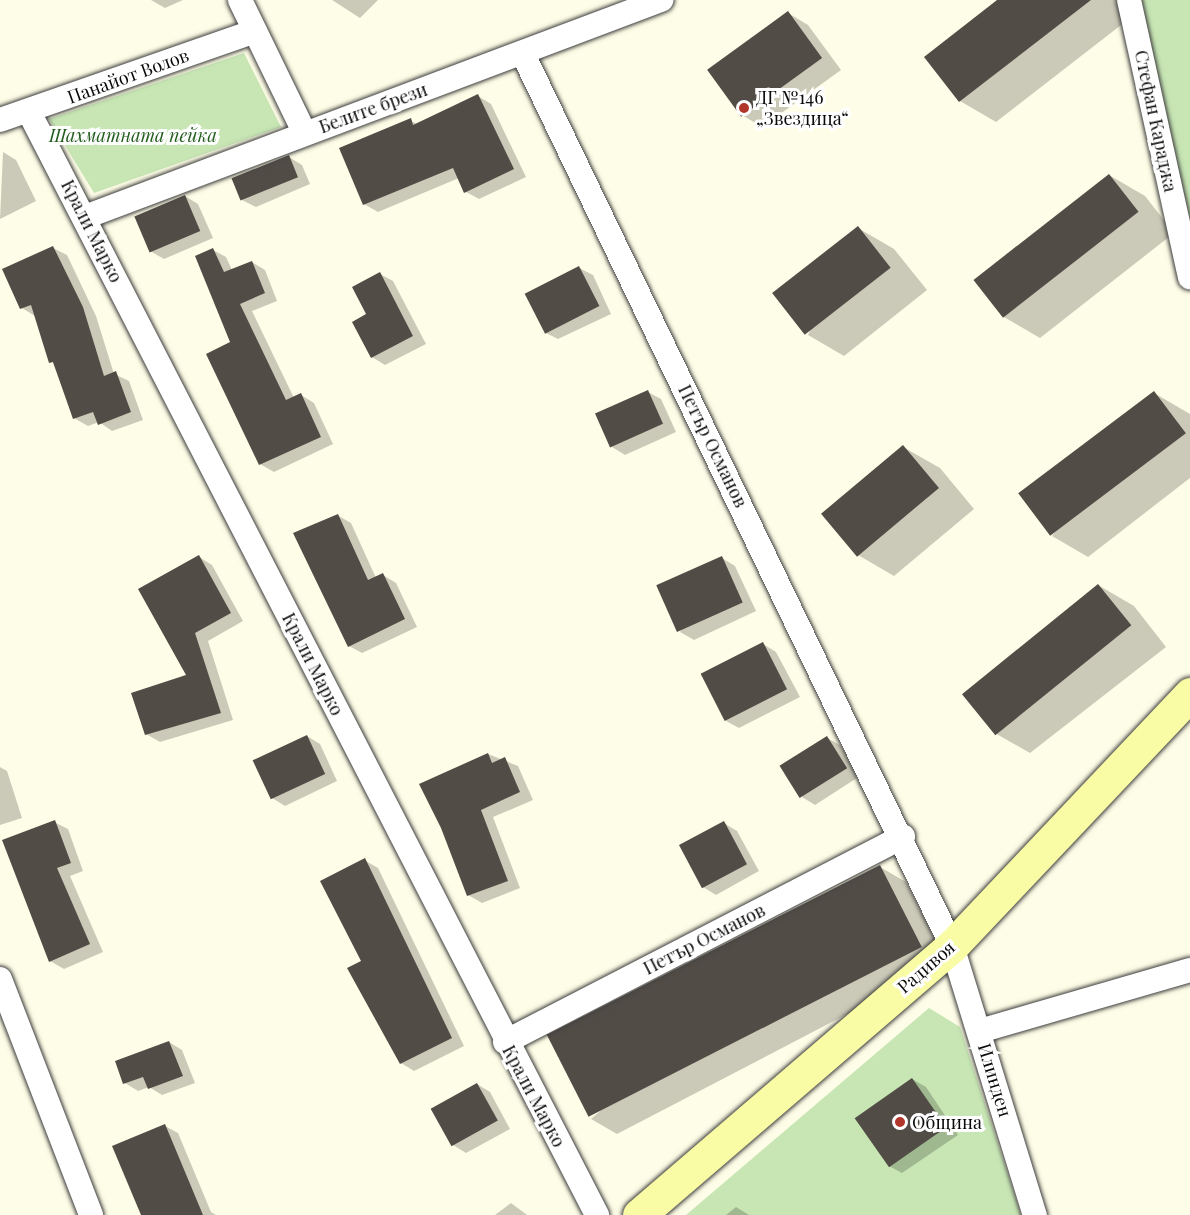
<!DOCTYPE html>
<html>
<head>
<meta charset="utf-8">
<style>
  body { margin:0 }
  #map { position:relative; width:1190px; height:1215px; overflow:hidden; background:#fefde7; font-family:"Playfair Display",serif }
  div>[style] { position:absolute }
  [style*='--x'] { left:calc(var(--x)*1px); top:calc(var(--y)*1px); width:calc(var(--w)*1px); rotate:calc(var(--a)*1deg) }
  .green>* { inset:0; background:#c7e6b4 }
  .shadow>* { inset:0; background:#0003 }
  .building>* { inset:0; background:#524c47; transform-origin:0 0 }
  .roads { filter:drop-shadow(0 0 2px #3d3d3d) drop-shadow(0 0 2px #3d3d3d) }
  .street>* { height:24px; margin:-12px; padding:0 12px; transform-origin:12px; border-radius:12px; background:#fff }
  .secondary>* { height:33px; margin:-16.5px; padding:0 16.5px; transform-origin:16.5px; border-radius:16.5px; background:#f9fca5 }
  .dots>* { width:16px; height:16px; translate:-50% -50%; box-sizing:border-box; border:3px solid #fff; border-radius:50% }
  span { translate:-50% -50%; white-space:nowrap; text-align:center; line-height:1.15; -webkit-text-stroke:6px #fff; paint-order:stroke }
  .street-label { font-size:18px; color:#0a0a0a }
  .poi-label { font-size:18px; color:#0a0a0a }
  .left { translate:0 -50%; text-align:left }
  .park-label { font-size:18px; color:#235d1e; font-style:italic }
</style>
</head>
<body>
<div id="map">
  <div class="green">
    <i style="clip-path:polygon(1129px 0,1190px 0,1190px 277px)"></i>
    <i style="clip-path:polygon(244px 53px,281px 127px,94px 193px,49px 119px)"></i>
    <i style="clip-path:polygon(929px 1008px,960px 1027px,1021px 1215px,686px 1215px)"></i>
  </div>
  <div class="shadow">
    <i style="clip-path:polygon(151px 0,183px 0,165px 8px)"></i>
    <i style="clip-path:polygon(332px 0,378px 0,360px 18px)"></i>
    <i style="clip-path:polygon(1000px 0,1123px 0,1134px 15px,996px 122px,960px 101px)"></i>
    <i style="clip-path:polygon(788px 13px,808px 25px,841px 70px,762px 127px,742px 115px)"></i>
    <i style="clip-path:polygon(478px 96px,491px 104px,526px 177px,479px 199px,466px 192px,459px 178px,378px 212px,364px 204px,410px 120px,418px 125px)"></i>
    <i style="clip-path:polygon(3px 152px,16px 160px,36px 201px,0 219px)"></i>
    <i style="clip-path:polygon(289px 157px,302px 165px,310px 184px,256px 207px,242px 200px)"></i>
    <i style="clip-path:polygon(1109px 175px,1145px 196px,1174px 233px,1040px 338px,1004px 317px,975px 280px)"></i>
    <i style="clip-path:polygon(185px 196px,198px 204px,213px 238px,164px 259px,150px 251px)"></i>
    <i style="clip-path:polygon(858px 228px,894px 249px,927px 290px,844px 356px,808px 335px)"></i>
    <i style="clip-path:polygon(53px 248px,67px 255px,96px 316px,114px 374px,129px 381px,143px 420px,112px 431px,99px 422px,88px 426px,74px 418px,35px 316px,22px 308px)"></i>
    <i style="clip-path:polygon(213px 250px,226px 257px,232px 270px,252px 262px,265px 270px,277px 301px,252px 311px,294px 398px,301px 395px,314px 403px,333px 444px,274px 472px,260px 464px)"></i>
    <i style="clip-path:polygon(579px 268px,593px 275px,611px 314px,558px 339px,544px 332px)"></i>
    <i style="clip-path:polygon(380px 274px,393px 281px,426px 344px,385px 365px,372px 357px,368px 315px)"></i>
    <i style="clip-path:polygon(648px 392px,661px 399px,676px 432px,625px 455px,612px 447px)"></i>
    <i style="clip-path:polygon(1154px 393px,1190px 414px,1190px 478px,1088px 557px,1052px 536px)"></i>
    <i style="clip-path:polygon(903px 447px,940px 468px,974px 509px,894px 576px,858px 555px)"></i>
    <i style="clip-path:polygon(337px 515px,351px 523px,376px 578px,383px 575px,396px 583px,417px 627px,362px 653px,349px 646px)"></i>
    <i style="clip-path:polygon(199px 557px,212px 565px,243px 621px,208px 641px,233px 720px,160px 742px,146px 734px,188px 676px)"></i>
    <i style="clip-path:polygon(722px 558px,735px 566px,756px 611px,694px 640px,680px 632px)"></i>
    <i style="clip-path:polygon(1098px 585px,1134px 606px,1166px 647px,1030px 753px,993px 732px)"></i>
    <i style="clip-path:polygon(763px 644px,776px 652px,800px 697px,739px 728px,726px 721px)"></i>
    <i style="clip-path:polygon(307px 736px,320px 744px,337px 781px,285px 806px,272px 798px)"></i>
    <i style="clip-path:polygon(827px 738px,840px 745px,860px 776px,815px 805px,802px 797px)"></i>
    <i style="clip-path:polygon(488px 754px,518px 766px,533px 800px,493px 817px,520px 888px,482px 903px,468px 895px,442px 827px)"></i>
    <i style="clip-path:polygon(0 767px,7px 771px,22px 818px,0 825px)"></i>
    <i style="clip-path:polygon(54px 822px,68px 829px,83px 871px,70px 876px,103px 952px,64px 969px,50px 961px)"></i>
    <i style="clip-path:polygon(724px 823px,737px 831px,759px 871px,716px 895px,703px 887px)"></i>
    <i style="clip-path:polygon(364px 860px,378px 868px,464px 1046px,414px 1071px,401px 1063px,363px 962px)"></i>
    <i style="clip-path:polygon(880px 867px,906px 882px,947px 962px,617px 1134px,591px 1119px)"></i>
    <i style="clip-path:polygon(169px 1042px,182px 1050px,195px 1083px,162px 1095px,149px 1087px,138px 1091px,125px 1083px)"></i>
    <i style="clip-path:polygon(912px 1079px,926px 1087px,958px 1135px,902px 1173px,889px 1166px)"></i>
    <i style="clip-path:polygon(477px 1084px,490px 1092px,510px 1129px,466px 1153px,453px 1145px)"></i>
    <i style="clip-path:polygon(165px 1126px,178px 1133px,211px 1212px,216px 1215px,143px 1215px)"></i>
    <i style="clip-path:polygon(511px 1203px,527px 1215px,495px 1215px)"></i>
    <i style="clip-path:polygon(736px 1207px,749px 1215px,726px 1215px)"></i>
  </div>
  <div class="building">
    <i style="clip-path:polygon(997px 0,1091px 0,959px 102px,924px 57px)"></i>
    <i style="left:788px;top:11px;width:58px;height:100px;rotate:54deg"></i>
    <i style="clip-path:polygon(478px 94px,514px 169px,464px 193px,453px 168px,363px 205px,339px 148px,411px 118px,413px 125px)"></i>
    <i style="left:289px;top:155px;width:24px;height:62px;rotate:68deg"></i>
    <i style="left:1109px;top:174px;width:48px;height:172px;rotate:52deg"></i>
    <i style="left:185px;top:195px;width:39px;height:55px;rotate:67deg"></i>
    <i style="left:858px;top:226px;width:53px;height:109px;rotate:52deg"></i>
    <i style="clip-path:polygon(53px 246px,83px 307px,104px 376px,116px 371px,131px 412px,98px 425px,93px 412px,73px 419px,53px 362px,49px 363px,31px 305px,20px 309px,2px 269px)"></i>
    <i style="clip-path:polygon(213px 248px,224px 272px,252px 261px,265px 293px,240px 304px,286px 400px,301px 393px,321px 437px,259px 465px,206px 354px,230px 342px,195px 256px)"></i>
    <i style="left:579px;top:266px;width:45px;height:61px;rotate:63deg"></i>
    <i style="clip-path:polygon(380px 272px,413px 336px,371px 358px,352px 322px,366px 314px,352px 287px)"></i>
    <i style="left:648px;top:390px;width:37px;height:58px;rotate:66deg"></i>
    <i style="left:1154px;top:391px;width:53px;height:170px;rotate:53deg"></i>
    <i style="left:903px;top:445px;width:56px;height:107px;rotate:50deg"></i>
    <i style="clip-path:polygon(338px 514px,368px 580px,383px 573px,405px 619px,348px 647px,293px 533px)"></i>
    <i style="clip-path:polygon(199px 555px,231px 613px,195px 633px,221px 713px,145px 735px,131px 693px,186px 675px,138px 589px)"></i>
    <i style="left:722px;top:556px;width:51px;height:72px;rotate:66deg"></i>
    <i style="left:1098px;top:584px;width:53px;height:175px;rotate:51deg"></i>
    <i style="left:763px;top:642px;width:53px;height:70px;rotate:63deg"></i>
    <i style="left:307px;top:735px;width:43px;height:60px;rotate:65deg"></i>
    <i style="left:827px;top:736px;width:38px;height:56px;rotate:58deg"></i>
    <i style="clip-path:polygon(488px 753px,492px 763px,505px 757px,520px 792px,481px 810px,508px 881px,467px 896px,441px 828px,419px 784px)"></i>
    <i style="clip-path:polygon(55px 820px,71px 863px,57px 868px,90px 944px,49px 962px,2px 840px)"></i>
    <i style="left:724px;top:821px;width:49px;height:51px;rotate:62deg"></i>
    <i style="clip-path:polygon(365px 858px,452px 1038px,400px 1064px,347px 968px,361px 961px,320px 881px)"></i>
    <i style="left:880px;top:865px;width:92px;height:374px;rotate:63deg"></i>
    <i style="clip-path:polygon(169px 1041px,183px 1076px,148px 1089px,143px 1077px,123px 1084px,115px 1061px)"></i>
    <i style="left:912px;top:1078px;width:60px;height:70px;rotate:55deg"></i>
    <i style="left:477px;top:1083px;width:43px;height:53px;rotate:61deg"></i>
    <i style="clip-path:polygon(165px 1124px,203px 1215px,141px 1215px,112px 1146px)"></i>
  </div>
  <div class="roads">
    <div class="street">
      <i style="--x:240;--y:0;--w:147;--a:64.1"></i>
      <i style="--x:1129;--y:0;--w:284;--a:77.6"></i>
      <i style="--x:523;--y:54;--w:990;--a:64.32"></i>
      <i style="--x:952;--y:946;--w:282;--a:72.9"></i>
      <i style="--x:29;--y:112;--w:1241;--a:62.75"></i>
      <i style="--x:0;--y:120;--w:270;--a:-19.2"></i>
      <i style="--x:85;--y:217;--w:616;--a:-20.64"></i>
      <i style="--x:0;--y:979;--w:253;--a:68.9"></i>
      <i style="--x:980;--y:1031;--w:219;--a:-16.2"></i>
      <i style="--x:505;--y:1042;--w:448;--a:-27.3"></i>
    </div>
    <div class="secondary">
      <i style="--x:639;--y:1215;--w:413;--a:-40.7"></i>
      <i style="--x:952;--y:946;--w:347;--a:-46.6"></i>
    </div>
  </div>
  <div class="dots">
    <i style="left:744px;top:108px;background:#b23529"></i>
    <i style="left:900px;top:1122px;background:#b23529"></i>
  </div>
  <div class="street-label">
    <span style="left:128px;top:76px;rotate:-20deg">Панайот Волов</span>
    <span style="left:373px;top:108px;rotate:-20deg">Белите брези</span>
    <span style="left:1156px;top:121px;rotate:78deg">Стефан Караджа</span>
    <span style="left:92px;top:231px;rotate:63deg">Крали Марко</span>
    <span style="left:713px;top:446px;rotate:64deg">Петър Османов</span>
    <span style="left:313px;top:664px;rotate:63deg">Крали Марко</span>
    <span style="left:704px;top:939px;rotate:-27deg">Петър Османов</span>
    <span style="left:926px;top:967px;rotate:-41deg">Радивоя</span>
    <span style="left:995px;top:1080px;rotate:73deg">Илинден</span>
    <span style="left:534px;top:1096px;rotate:62deg">Крали Марко</span>
  </div>
  <div class="poi-label">
    <span class="left" style="left:756px;top:108px">ДГ №146<br>„Звездица“</span>
    <span class="left" style="left:912px;top:1122px">Община</span>
  </div>
  <div class="park-label">
    <span style="left:133px;top:135px">Шахматната пейка</span>
  </div>
</div>
</body>
</html>
